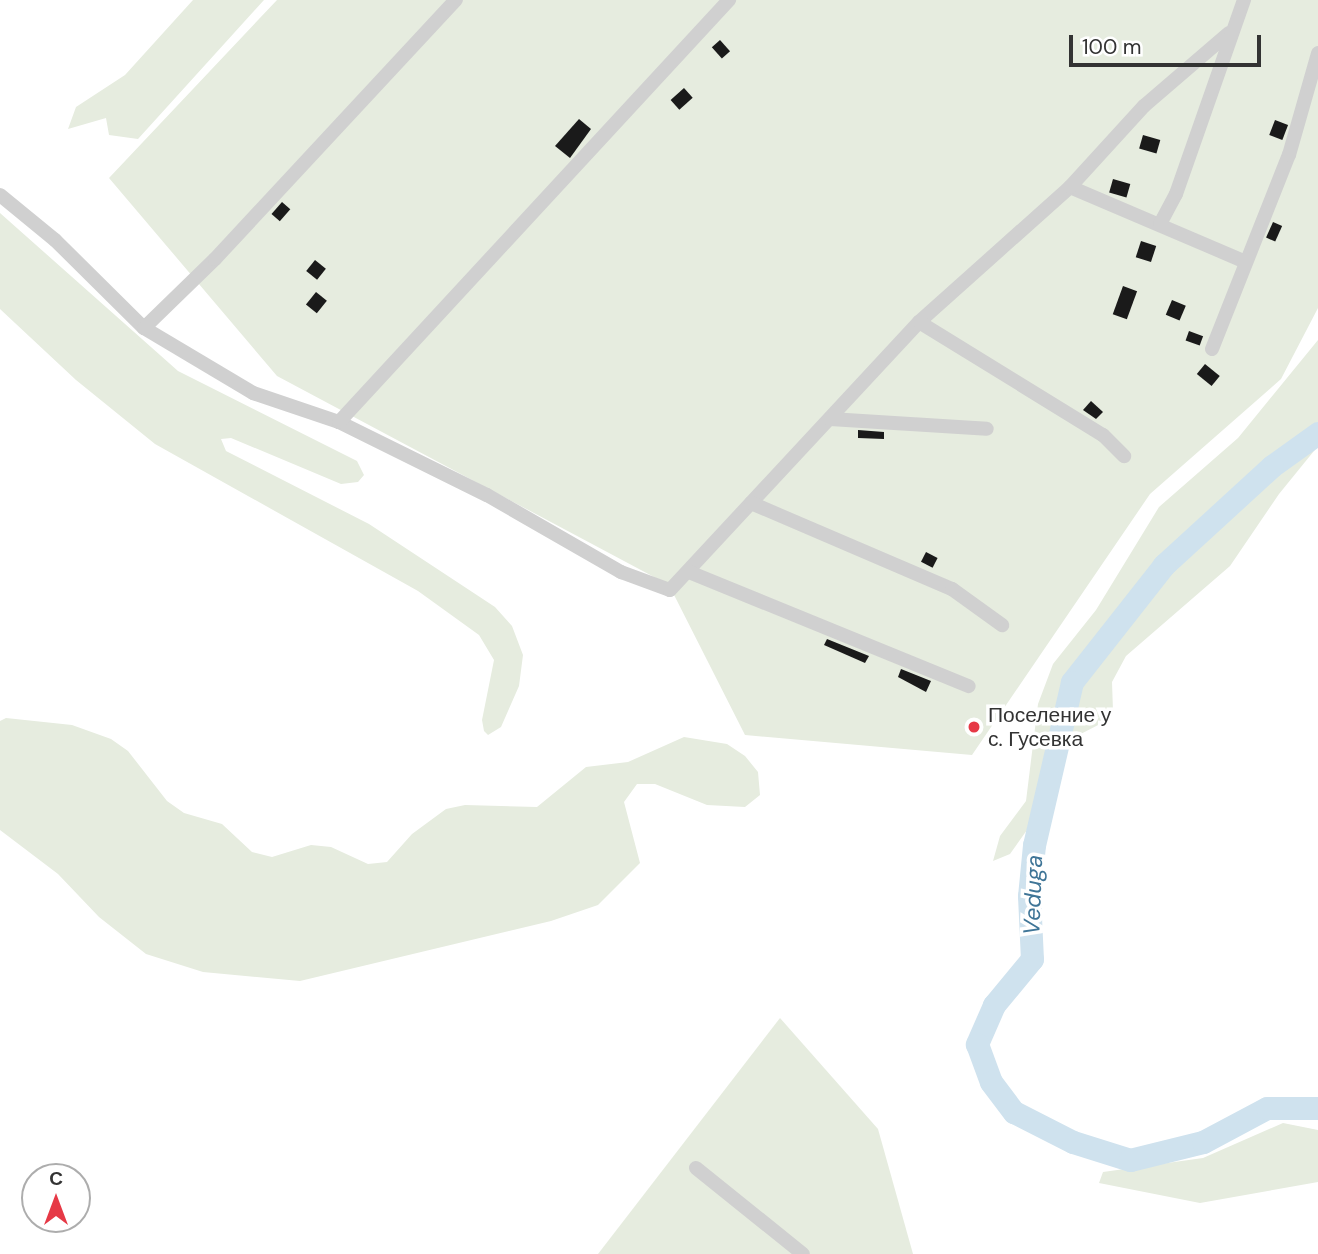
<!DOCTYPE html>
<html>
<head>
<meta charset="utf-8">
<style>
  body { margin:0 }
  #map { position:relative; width:1318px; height:1254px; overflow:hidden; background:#fff; font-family:"DM Sans",sans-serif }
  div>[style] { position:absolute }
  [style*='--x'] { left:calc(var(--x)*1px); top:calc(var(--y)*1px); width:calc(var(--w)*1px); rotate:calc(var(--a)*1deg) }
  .green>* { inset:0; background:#e6ecdf }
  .river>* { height:23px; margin:-11.5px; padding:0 11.5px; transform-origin:11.5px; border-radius:11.5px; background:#cfe2ee }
  .building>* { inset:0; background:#1a1a1a; transform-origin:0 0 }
  .minor>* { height:14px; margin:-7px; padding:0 7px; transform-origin:7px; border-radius:7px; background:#d0d0d0 }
  .dots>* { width:19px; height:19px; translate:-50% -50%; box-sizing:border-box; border:4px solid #fff; border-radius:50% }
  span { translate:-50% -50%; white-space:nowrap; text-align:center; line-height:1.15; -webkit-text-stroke:7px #fff; paint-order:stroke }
  .poi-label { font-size:21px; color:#333 }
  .left { translate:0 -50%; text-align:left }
  .water-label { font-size:23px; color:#3f7597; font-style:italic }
  .north { position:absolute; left:21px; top:1163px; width:70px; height:70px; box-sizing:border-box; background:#fff; border:2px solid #adadad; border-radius:50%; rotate:0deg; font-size:19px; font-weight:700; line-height:28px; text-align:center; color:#333 }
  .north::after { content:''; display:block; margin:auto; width:24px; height:32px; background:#e63946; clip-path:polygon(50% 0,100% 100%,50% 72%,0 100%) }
  .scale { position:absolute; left:1069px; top:35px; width:192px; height:32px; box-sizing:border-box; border:4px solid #333; border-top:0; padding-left:9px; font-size:21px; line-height:24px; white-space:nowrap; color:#333; -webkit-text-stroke:5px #fff; paint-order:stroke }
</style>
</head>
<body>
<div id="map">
  <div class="green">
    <i style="clip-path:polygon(193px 0,264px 0,138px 139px,109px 135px,106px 118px,68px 129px,76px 107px,125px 75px)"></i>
    <i style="clip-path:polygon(277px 0,1318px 0,1318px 308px,1281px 379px,1150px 494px,972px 755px,745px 735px,669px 585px,277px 376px,109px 178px)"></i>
    <i style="clip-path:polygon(0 213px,178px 371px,357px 461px,364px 475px,358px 482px,341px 484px,231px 438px,221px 439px,226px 451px,369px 524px,495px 607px,512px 626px,523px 655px,519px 686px,501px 727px,488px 735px,484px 731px,482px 720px,494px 660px,479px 635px,418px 591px,155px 444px,76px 380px,0 309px)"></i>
    <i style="clip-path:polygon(1318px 340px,1318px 446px,1279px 494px,1230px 566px,1126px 656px,1112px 682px,1113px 711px,1104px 722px,1069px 740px,1041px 789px,1027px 830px,1010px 854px,993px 861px,1000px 836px,1026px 801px,1038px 704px,1053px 664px,1096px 610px,1159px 507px,1238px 438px)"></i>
    <i style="clip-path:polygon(6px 718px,72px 725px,111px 739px,128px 751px,167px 801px,184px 813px,222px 824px,252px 852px,272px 857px,311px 845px,331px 847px,368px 864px,387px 862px,412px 834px,446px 809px,465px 805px,537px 807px,586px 767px,628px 762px,684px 737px,727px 744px,745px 756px,758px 772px,760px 795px,745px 807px,707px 805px,655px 784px,637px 784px,624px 802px,640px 863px,598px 905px,551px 921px,300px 981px,203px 972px,146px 954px,99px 917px,58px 874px,0 830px,0 721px)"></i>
    <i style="clip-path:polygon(780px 1018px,878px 1129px,913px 1254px,598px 1254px)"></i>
    <i style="clip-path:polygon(1283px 1123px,1318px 1130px,1318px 1182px,1200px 1203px,1099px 1183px,1103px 1172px,1203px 1158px)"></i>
  </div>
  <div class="river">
    <i style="--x:1318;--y:433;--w:57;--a:144.3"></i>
    <i style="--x:1272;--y:466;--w:147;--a:137.5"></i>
    <i style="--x:1164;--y:565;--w:149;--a:128.2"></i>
    <i style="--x:1072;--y:682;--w:167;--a:103.1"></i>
    <i style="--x:1034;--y:845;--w:51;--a:95.6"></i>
    <i style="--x:1029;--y:896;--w:63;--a:87.3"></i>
    <i style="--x:1032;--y:959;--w:60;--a:129.6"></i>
    <i style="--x:994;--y:1005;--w:43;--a:113.6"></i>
    <i style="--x:977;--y:1044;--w:40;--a:69.8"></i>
    <i style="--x:991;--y:1082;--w:38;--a:53"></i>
    <i style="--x:1014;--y:1112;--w:66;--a:27"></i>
    <i style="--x:1073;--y:1142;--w:60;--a:17.5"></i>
    <i style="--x:1130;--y:1160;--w:75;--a:-13.9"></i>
    <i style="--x:1203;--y:1142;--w:72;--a:-28"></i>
    <i style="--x:1267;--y:1108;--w:51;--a:0"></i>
  </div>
  <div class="building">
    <i style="left:720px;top:40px;width:15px;height:11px;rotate:48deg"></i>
    <i style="left:684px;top:88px;width:13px;height:18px;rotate:48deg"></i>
    <i style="clip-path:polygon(579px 119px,591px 129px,570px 158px,555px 146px)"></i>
    <i style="left:1275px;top:120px;width:14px;height:16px;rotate:21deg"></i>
    <i style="left:1143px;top:135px;width:18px;height:14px;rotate:16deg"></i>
    <i style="left:1113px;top:179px;width:18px;height:14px;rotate:16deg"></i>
    <i style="left:282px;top:202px;width:11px;height:16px;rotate:41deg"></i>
    <i style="left:1273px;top:222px;width:10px;height:17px;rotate:24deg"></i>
    <i style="left:1141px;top:241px;width:16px;height:17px;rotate:18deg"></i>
    <i style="left:315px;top:260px;width:14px;height:14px;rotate:39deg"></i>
    <i style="left:1123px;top:286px;width:15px;height:30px;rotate:20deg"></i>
    <i style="left:316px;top:292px;width:14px;height:16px;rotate:39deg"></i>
    <i style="left:1172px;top:300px;width:15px;height:16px;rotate:23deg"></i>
    <i style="left:1189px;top:331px;width:15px;height:10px;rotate:20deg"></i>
    <i style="left:1205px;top:364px;width:19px;height:13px;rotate:39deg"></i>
    <i style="clip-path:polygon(1091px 401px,1103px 412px,1096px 419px,1083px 410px)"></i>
    <i style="clip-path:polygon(858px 430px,884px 432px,884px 439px,858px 438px)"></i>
    <i style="left:926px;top:552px;width:13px;height:11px;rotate:27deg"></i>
    <i style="clip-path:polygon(827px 639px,869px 656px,865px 663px,824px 645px)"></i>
    <i style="clip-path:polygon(901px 669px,931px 681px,926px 692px,898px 677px)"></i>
  </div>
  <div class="minor">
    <i style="--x:1070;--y:187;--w:191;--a:23.1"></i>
    <i style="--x:0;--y:195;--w:71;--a:39.3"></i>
    <i style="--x:55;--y:240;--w:125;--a:44.7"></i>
    <i style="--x:144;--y:328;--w:127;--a:30.8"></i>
    <i style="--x:253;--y:393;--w:91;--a:18.6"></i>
    <i style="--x:339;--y:422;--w:165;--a:26.3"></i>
    <i style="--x:487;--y:495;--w:155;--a:29.9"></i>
    <i style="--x:621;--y:572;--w:52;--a:20.2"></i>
    <i style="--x:670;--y:590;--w:366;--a:-47.1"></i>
    <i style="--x:919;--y:322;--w:203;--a:-41.8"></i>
    <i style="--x:1070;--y:187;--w:110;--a:-47.6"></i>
    <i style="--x:1144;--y:106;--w:112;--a:-40.7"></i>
    <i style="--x:1160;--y:224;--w:34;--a:-62"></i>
    <i style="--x:1176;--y:194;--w:206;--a:-70.7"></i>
    <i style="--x:919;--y:322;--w:216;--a:31.6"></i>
    <i style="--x:1103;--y:435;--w:30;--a:45"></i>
    <i style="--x:144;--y:328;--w:99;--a:-44.2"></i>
    <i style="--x:215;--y:259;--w:354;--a:-47.1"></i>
    <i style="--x:1212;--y:349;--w:209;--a:-68.4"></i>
    <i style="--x:1289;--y:155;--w:106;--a:-74.1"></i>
    <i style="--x:830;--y:419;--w:157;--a:3.6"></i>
    <i style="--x:339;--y:422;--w:575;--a:-47.26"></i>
    <i style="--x:751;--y:503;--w:219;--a:23.2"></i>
    <i style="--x:952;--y:589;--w:62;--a:35.8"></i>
    <i style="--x:689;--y:572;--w:302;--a:22.2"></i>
    <i style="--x:696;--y:1168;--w:137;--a:38.8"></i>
  </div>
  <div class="dots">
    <i style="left:974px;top:727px;background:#e63946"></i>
  </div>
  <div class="poi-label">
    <span class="left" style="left:988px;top:727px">Поселение у<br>с. Гусевка</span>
  </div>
  <div class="water-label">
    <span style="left:1033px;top:895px;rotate:-88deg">Veduga</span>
  </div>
  <div class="north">С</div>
  <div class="scale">100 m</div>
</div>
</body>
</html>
